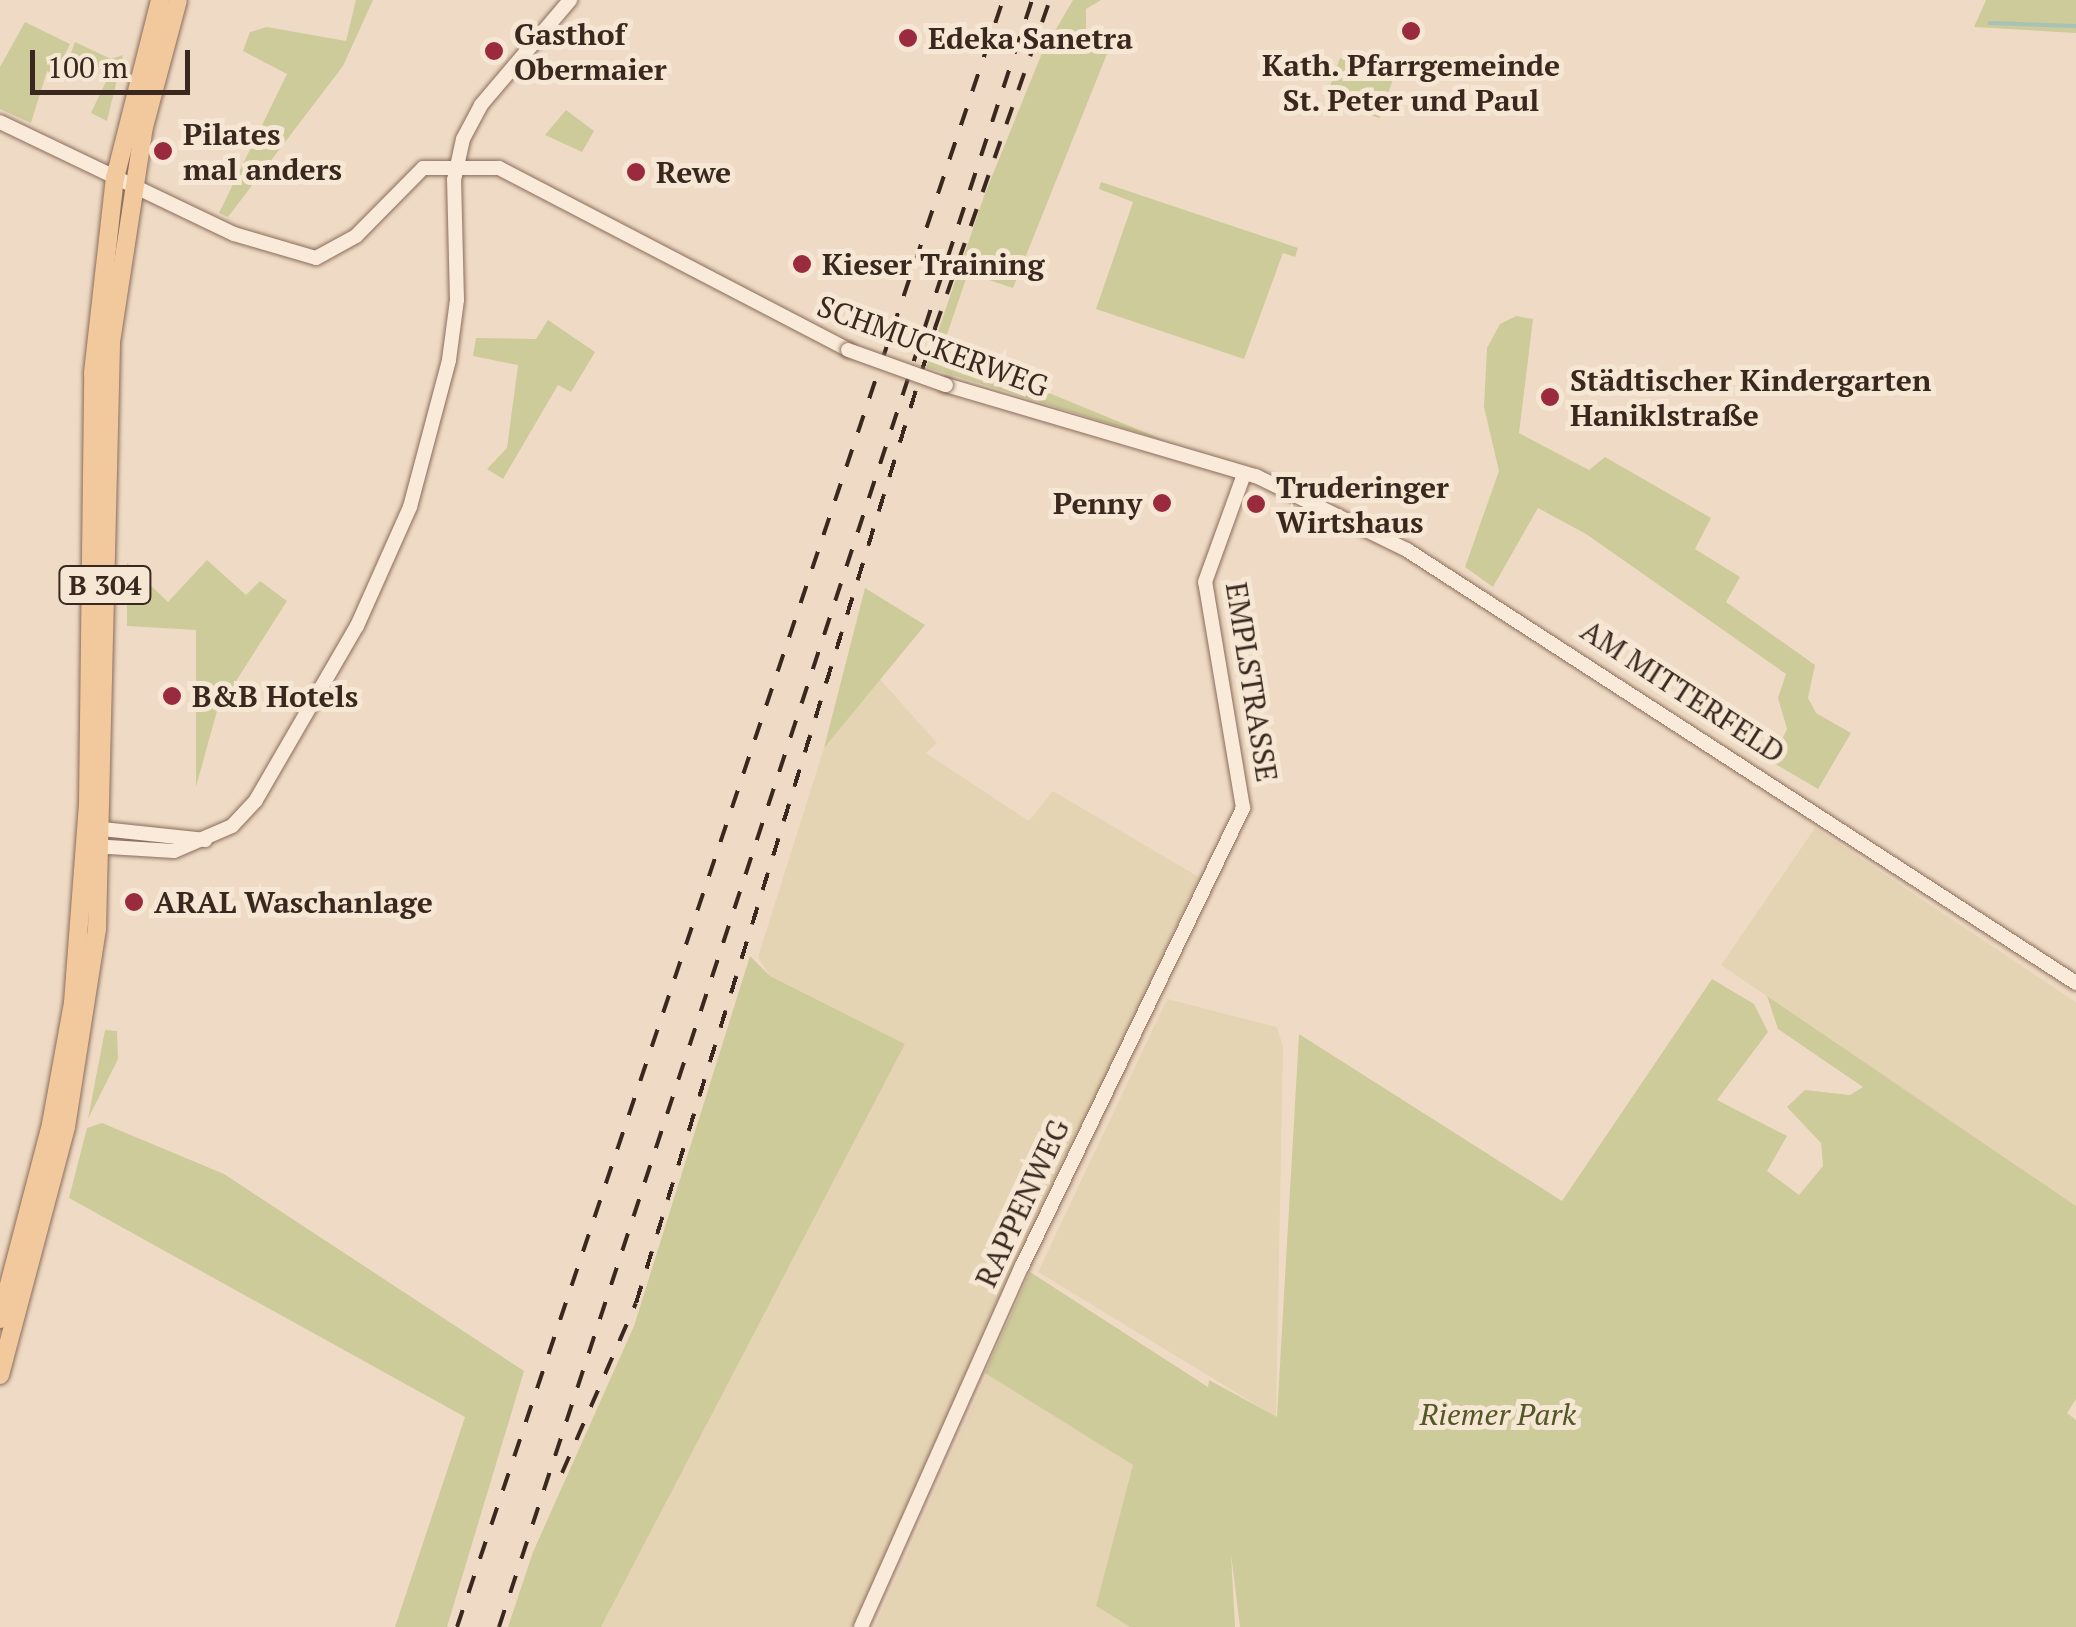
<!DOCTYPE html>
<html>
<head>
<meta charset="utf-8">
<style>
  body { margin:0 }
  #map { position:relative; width:2076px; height:1627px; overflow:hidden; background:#efdbc5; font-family:"PT Serif",serif }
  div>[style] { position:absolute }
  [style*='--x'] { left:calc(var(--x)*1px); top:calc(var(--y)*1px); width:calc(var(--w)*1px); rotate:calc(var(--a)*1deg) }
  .farmland>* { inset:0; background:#e5d4b3 }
  .green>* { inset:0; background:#cdcb99; transform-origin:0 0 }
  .stream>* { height:4px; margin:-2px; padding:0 2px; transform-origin:2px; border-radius:2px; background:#a7c2b6 }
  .roads { filter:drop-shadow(0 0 2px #8a6c5b) drop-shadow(0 0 2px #8a6c5b) }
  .minor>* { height:14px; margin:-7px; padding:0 7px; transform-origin:7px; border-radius:7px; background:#f9ead9 }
  .major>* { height:18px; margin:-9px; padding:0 9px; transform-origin:9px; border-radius:9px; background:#f2c99d }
  .rail>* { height:4px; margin-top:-2px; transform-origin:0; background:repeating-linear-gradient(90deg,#3a281f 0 18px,transparent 0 36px) }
  .bridges { filter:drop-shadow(0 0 2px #8a6c5b) drop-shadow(0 0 2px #8a6c5b) }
  .minor-bridge>* { height:14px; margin:-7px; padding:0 7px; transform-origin:7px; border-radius:7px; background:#f9ead9 }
  .dots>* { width:28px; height:28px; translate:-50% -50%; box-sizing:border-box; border:5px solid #f6e7d5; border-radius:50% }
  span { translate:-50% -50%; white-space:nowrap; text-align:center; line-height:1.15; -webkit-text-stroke:10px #f6e7d5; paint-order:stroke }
  .shield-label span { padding:2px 8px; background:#f6e7d5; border:2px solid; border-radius:8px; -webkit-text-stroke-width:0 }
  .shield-label { font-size:28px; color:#3a281f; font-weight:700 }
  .poi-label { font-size:30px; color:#3a281f; font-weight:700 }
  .left { translate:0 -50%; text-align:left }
  .right { translate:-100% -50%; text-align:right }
  .street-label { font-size:30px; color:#3a281f }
  .park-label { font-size:30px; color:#535725; font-style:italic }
  .scale { position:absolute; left:30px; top:50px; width:160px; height:45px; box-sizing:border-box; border:5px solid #3a281f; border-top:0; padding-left:12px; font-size:30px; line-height:35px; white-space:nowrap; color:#3a281f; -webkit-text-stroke:8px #f6e7d5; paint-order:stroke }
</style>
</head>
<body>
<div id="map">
  <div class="farmland">
    <i style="clip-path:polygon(879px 678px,937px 743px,926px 753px,1029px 821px,1053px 791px,1199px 877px,852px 1627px,601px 1627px,905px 1044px,770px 976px,758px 957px,824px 748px)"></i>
    <i style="clip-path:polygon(1815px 828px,2076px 1002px,2076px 1206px,1721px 965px)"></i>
    <i style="clip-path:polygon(1167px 999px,1277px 1027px,1283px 1047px,1276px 1417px,1038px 1272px)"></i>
    <i style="clip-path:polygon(987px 1374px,1134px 1465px,1096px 1606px,1130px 1627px,875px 1627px)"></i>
  </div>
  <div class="green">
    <i style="clip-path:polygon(356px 0,373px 0,343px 66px,228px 217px,219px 213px,287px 74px,243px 51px,250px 32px,267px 27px,346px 41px)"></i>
    <i style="clip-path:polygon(1073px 0,1101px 0,1086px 9px,1086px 33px,1115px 34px,1013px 288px,968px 273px,942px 349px,1166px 441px,926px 367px,984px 196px,1042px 53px)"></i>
    <i style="clip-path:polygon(1986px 0,2076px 0,2076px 33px,1974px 27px)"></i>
    <i style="clip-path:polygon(25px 22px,70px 44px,55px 74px,47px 71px,31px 123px,0 109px,0 67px)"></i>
    <i style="clip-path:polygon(75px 42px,111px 59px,123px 55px,107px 121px,91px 113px,110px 73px,71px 53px)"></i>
    <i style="left:1340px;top:58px;width:57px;height:44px;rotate:19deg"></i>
    <i style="clip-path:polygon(566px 110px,594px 131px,582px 152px,545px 135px)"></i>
    <i style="clip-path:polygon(1101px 182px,1298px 248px,1295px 257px,1283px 253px,1244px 359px,1096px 309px,1133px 202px,1099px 189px)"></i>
    <i style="clip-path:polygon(1516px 316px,1533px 319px,1519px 433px,1589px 470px,1605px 457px,1711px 518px,1695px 549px,1740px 577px,1726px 602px,1815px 665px,1808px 698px,1816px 713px,1851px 733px,1818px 789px,1772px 762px,1787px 729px,1778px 698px,1786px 674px,1586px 534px,1538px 508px,1493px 587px,1465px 567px,1499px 471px,1484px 407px,1487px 348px,1500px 324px)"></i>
    <i style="clip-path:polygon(548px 320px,595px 352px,571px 392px,558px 385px,503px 479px,487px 469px,507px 448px,518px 365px,473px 356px,476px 338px,536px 339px)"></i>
    <i style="clip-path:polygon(207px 560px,246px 595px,260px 581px,287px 601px,217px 711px,196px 787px,196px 630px,127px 626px,127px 563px,168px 602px)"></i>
    <i style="clip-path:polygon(865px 588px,925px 625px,824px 748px)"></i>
    <i style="clip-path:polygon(750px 956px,770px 976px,905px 1044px,601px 1627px,508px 1627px,533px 1552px,634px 1326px)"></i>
    <i style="clip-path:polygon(1712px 979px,1754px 1004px,1768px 1032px,1717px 1100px,1787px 1136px,1767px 1171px,1799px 1195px,1823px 1166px,1821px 1143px,1787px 1107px,1805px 1090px,1850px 1095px,1863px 1087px,1778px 1029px,1767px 996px,2076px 1206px,2076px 1399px,2067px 1413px,2076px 1420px,2076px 1627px,1240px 1627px,1231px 1554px,1235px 1627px,1130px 1627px,1096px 1606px,1133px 1465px,985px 1373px,1030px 1272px,1208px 1387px,1209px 1380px,1277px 1417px,1299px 1034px,1562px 1201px)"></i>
    <i style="clip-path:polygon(105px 1030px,117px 1031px,118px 1059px,88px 1119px)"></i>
    <i style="clip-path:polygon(102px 1123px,224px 1174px,524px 1371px,447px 1627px,395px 1627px,465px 1417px,69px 1198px,87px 1128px)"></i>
  </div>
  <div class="stream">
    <i style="--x:1990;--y:23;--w:86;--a:2"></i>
  </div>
  <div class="roads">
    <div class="minor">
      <i style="--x:0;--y:122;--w:259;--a:25.6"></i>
      <i style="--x:234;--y:234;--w:85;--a:16.3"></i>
      <i style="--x:316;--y:258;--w:46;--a:-28.8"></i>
      <i style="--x:356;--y:236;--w:95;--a:-45.4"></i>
      <i style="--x:423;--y:168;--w:76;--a:0"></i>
      <i style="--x:499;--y:168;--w:394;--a:27.5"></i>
      <i style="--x:946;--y:385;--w:323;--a:16.4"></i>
      <i style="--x:1256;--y:476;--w:168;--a:26.1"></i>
      <i style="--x:1407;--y:550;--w:797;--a:32.91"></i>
      <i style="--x:93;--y:828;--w:113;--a:6.1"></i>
      <i style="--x:92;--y:846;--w:82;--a:3.5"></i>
      <i style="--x:174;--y:851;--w:63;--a:-23.3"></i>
      <i style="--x:232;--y:826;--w:35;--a:-47"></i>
      <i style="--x:256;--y:800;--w:201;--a:-59.9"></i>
      <i style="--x:357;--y:626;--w:130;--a:-66"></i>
      <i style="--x:410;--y:507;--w:152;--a:-75.1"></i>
      <i style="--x:449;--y:360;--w:61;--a:-82.4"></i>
      <i style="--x:457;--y:300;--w:120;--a:-91.4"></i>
      <i style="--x:454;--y:180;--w:42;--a:-77.6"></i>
      <i style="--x:463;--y:139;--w:38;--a:-62"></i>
      <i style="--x:481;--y:105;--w:138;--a:-49.7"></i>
      <i style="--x:861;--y:1627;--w:395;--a:-66"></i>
      <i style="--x:1022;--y:1266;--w:509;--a:-64.24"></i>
      <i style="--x:1243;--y:808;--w:229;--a:-99.5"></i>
      <i style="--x:1205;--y:582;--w:115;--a:-70.1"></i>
    </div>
    <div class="major">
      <i style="--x:0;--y:1319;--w:202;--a:-75.3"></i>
      <i style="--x:51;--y:1124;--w:123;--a:-79.7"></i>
      <i style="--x:73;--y:1003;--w:200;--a:-85.7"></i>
      <i style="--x:88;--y:804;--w:431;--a:-89.3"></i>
      <i style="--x:93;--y:373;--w:196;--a:-83.6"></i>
      <i style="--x:115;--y:178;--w:184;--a:-75.8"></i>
      <i style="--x:0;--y:1375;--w:257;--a:-75.1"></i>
      <i style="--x:66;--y:1127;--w:200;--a:-81.1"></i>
      <i style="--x:97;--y:929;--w:587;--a:-88.63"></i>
      <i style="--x:111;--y:342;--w:218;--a:-81.3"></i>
      <i style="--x:144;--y:127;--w:131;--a:-75"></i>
    </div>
  </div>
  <div class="rail">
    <i style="--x:562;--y:1473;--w:185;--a:-66.5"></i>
    <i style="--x:636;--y:1303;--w:1020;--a:-72.95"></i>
    <i style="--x:935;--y:328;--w:348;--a:-70.7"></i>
    <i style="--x:457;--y:1627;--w:1716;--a:-71.45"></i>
    <i style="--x:499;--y:1627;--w:1712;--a:-71.86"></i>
  </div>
  <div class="bridges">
    <div class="minor-bridge">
      <i style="--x:848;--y:350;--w:104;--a:19.7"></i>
    </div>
  </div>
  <div class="dots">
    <i style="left:1411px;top:31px;background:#9a2a3e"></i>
    <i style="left:908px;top:38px;background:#9a2a3e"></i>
    <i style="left:494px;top:51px;background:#9a2a3e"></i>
    <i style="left:163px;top:151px;background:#9a2a3e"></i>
    <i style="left:636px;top:172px;background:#9a2a3e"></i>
    <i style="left:802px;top:264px;background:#9a2a3e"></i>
    <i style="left:1550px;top:397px;background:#9a2a3e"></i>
    <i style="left:1162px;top:503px;background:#9a2a3e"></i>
    <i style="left:1256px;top:504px;background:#9a2a3e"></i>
    <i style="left:172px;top:696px;background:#9a2a3e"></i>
    <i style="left:134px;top:902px;background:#9a2a3e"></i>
  </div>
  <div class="shield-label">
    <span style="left:105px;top:585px">B 304</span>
  </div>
  <div class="poi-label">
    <span class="left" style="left:514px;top:51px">Gasthof<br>Obermaier</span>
    <span class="left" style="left:928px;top:38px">Edeka Sanetra</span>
    <span style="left:1411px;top:82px">Kath. Pfarrgemeinde<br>St. Peter und Paul</span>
    <span class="left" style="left:183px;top:151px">Pilates<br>mal anders</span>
    <span class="left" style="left:656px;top:172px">Rewe</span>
    <span class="left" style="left:822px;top:264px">Kieser Training</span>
    <span class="left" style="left:1570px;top:397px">Städtischer Kindergarten<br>Haniklstraße</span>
    <span class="left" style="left:1276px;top:504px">Truderinger<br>Wirtshaus</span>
    <span class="right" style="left:1142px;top:503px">Penny</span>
    <span class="left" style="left:192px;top:696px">B&amp;B Hotels</span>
    <span class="left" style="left:154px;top:902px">ARAL Waschanlage</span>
  </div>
  <div class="street-label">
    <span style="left:933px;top:346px;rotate:20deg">SCHMUCKERWEG</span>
    <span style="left:1252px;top:682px;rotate:81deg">EMPLSTRASSE</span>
    <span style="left:1683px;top:691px;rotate:33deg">AM MITTERFELD</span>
    <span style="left:1022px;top:1203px;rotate:-65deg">RAPPENWEG</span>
  </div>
  <div class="park-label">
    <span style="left:1498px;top:1414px">Riemer Park</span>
  </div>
  <div class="scale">100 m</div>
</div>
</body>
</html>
